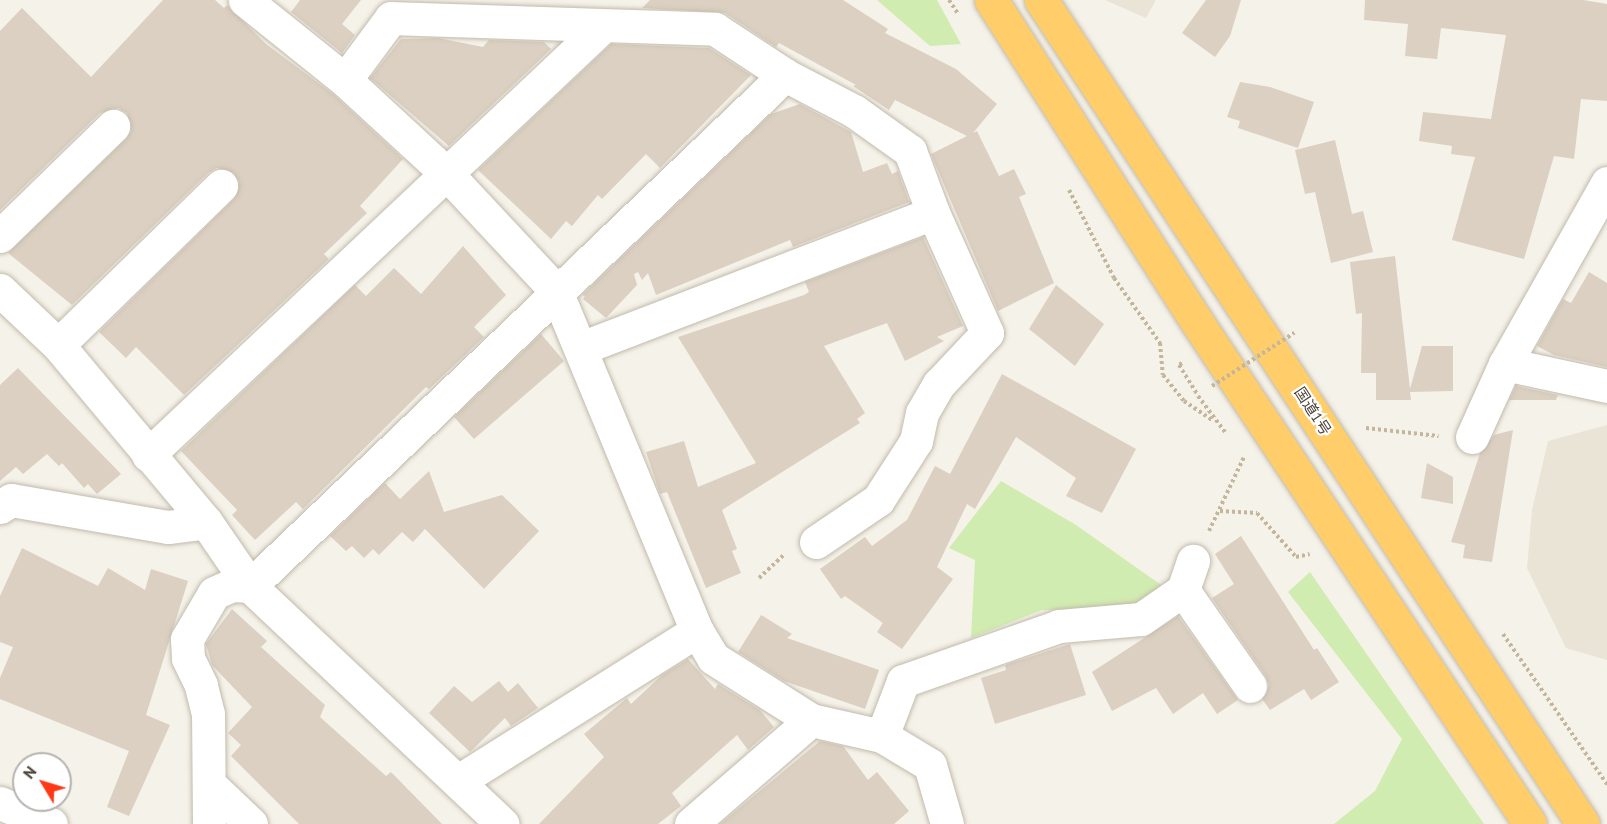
<!DOCTYPE html>
<html>
<head>
<meta charset="utf-8">
<style>
  body { margin:0 }
  #map { position:relative; width:1607px; height:824px; overflow:hidden; background:#f5f2e9; font-family:"PT Sans","Noto Sans JP",sans-serif }
  div>[style] { position:absolute }
  [style*='--x'] { left:calc(var(--x)*1px); top:calc(var(--y)*1px); width:calc(var(--w)*1px); rotate:calc(var(--a)*1deg) }
  .residential>* { inset:0; background:#eae4d7 }
  .green>* { inset:0; background:#d1ecb0 }
  .building>* { inset:0; background:#dbd0c1 }
  .path>* { height:4px; margin-top:-2px; transform-origin:0; background:repeating-linear-gradient(90deg,#c4b69b 0 3px,transparent 0 6px) }
  .roads { filter:drop-shadow(0 0 2px #c2baab) drop-shadow(0 0 2px #c2baab) }
  .minor>* { height:33px; margin:-16.5px; padding:0 16.5px; transform-origin:16.5px; border-radius:16.5px; background:#fff }
  .highway>* { height:33px; margin:-16.5px; padding:0 16.5px; transform-origin:16.5px; border-radius:16.5px; background:#ffcd6a }
  .path-bridge>* { height:4px; margin-top:-2px; transform-origin:0; background:repeating-linear-gradient(90deg,#c4b69b 0 3px,transparent 0 6px) }
  span { translate:-50% -50%; white-space:nowrap; text-align:center; line-height:1.15; -webkit-text-stroke:4.5px #fff; paint-order:stroke }
  .street-label { font-size:15px; color:#4a4237 }
  .north { position:absolute; left:12px; top:752px; width:60px; height:60px; box-sizing:border-box; background:#fff; border:2px solid #b7b3af; border-radius:50%; rotate:308deg; font-size:16px; font-weight:700; line-height:24px; text-align:center; color:#4a4237 }
  .north::after { content:''; display:block; margin:auto; width:21px; height:27px; background:#ff3916; clip-path:polygon(50% 0,100% 100%,50% 72%,0 100%) }
</style>
</head>
<body>
<div id="map">
  <div class="residential">
    <i style="clip-path:polygon(1105px 0,1156px 0,1146px 18px)"></i>
    <i style="clip-path:polygon(1607px 425px,1607px 660px,1566px 648px,1527px 568px,1532px 510px,1548px 441px)"></i>
  </div>
  <div class="green">
    <i style="clip-path:polygon(877px 0,937px 0,961px 44px,930px 46px)"></i>
    <i style="clip-path:polygon(1001px 481px,1076px 525px,1164px 587px,1132px 609px,1042px 610px,971px 638px,975px 560px,949px 548px)"></i>
    <i style="clip-path:polygon(1310px 572px,1484px 824px,1334px 824px,1375px 791px,1402px 739px,1288px 592px)"></i>
  </div>
  <div class="building">
    <i style="clip-path:polygon(163px 0,215px 0,224px 8px,227px 5px,266px 44px,333px 94px,403px 159px,360px 206px,367px 213px,324px 254px,329px 259px,184px 395px,136px 347px,126px 358px,99px 332px,234px 199px,239px 182px,234px 173px,217px 168px,208px 173px,72px 305px,8px 253px,126px 139px,131px 131px,127px 113px,118px 108px,100px 113px,0 210px,0 31px,22px 8px,91px 77px)"></i>
    <i style="clip-path:polygon(300px 0,361px 0,342px 24px,355px 35px,342px 53px,291px 12px)"></i>
    <i style="clip-path:polygon(650px 0,843px 0,888px 29px,885px 33px,956px 69px,997px 104px,973px 133px,977px 131px,999px 176px,1014px 169px,1026px 194px,1019px 197px,1054px 283px,998px 311px,931px 154px,967px 136px,895px 100px,889px 110px,853px 86px,856px 85px,779px 43px,776px 47px,725px 13px,642px 8px)"></i>
    <i style="clip-path:polygon(1206px 0,1241px 0,1230px 36px,1215px 57px,1182px 33px)"></i>
    <i style="clip-path:polygon(1365px 0,1583px 0,1607px 4px,1607px 101px,1581px 99px,1574px 159px,1554px 156px,1524px 259px,1452px 240px,1475px 157px,1451px 154px,1452px 146px,1419px 141px,1423px 112px,1491px 119px,1506px 35px,1441px 28px,1437px 59px,1405px 56px,1408px 24px,1364px 20px)"></i>
    <i style="clip-path:polygon(438px 38px,483px 47px,489px 40px,544px 42px,551px 49px,449px 146px,370px 78px,401px 39px)"></i>
    <i style="clip-path:polygon(611px 44px,709px 48px,751px 75px,660px 168px,646px 154px,602px 199px,598px 195px,572px 226px,566px 221px,551px 239px,478px 170px)"></i>
    <i style="clip-path:polygon(1240px 82px,1270px 87px,1314px 102px,1298px 148px,1238px 128px,1240px 121px,1227px 117px)"></i>
    <i style="clip-path:polygon(800px 104px,851px 132px,863px 172px,887px 163px,892px 174px,898px 171px,909px 202px,793px 247px,790px 240px,656px 295px,648px 273px,642px 280px,638px 272px,634px 274px,637px 285px,606px 318px,583px 299px,585px 296px,582px 295px,771px 114px)"></i>
    <i style="clip-path:polygon(1335px 140px,1352px 214px,1363px 211px,1373px 252px,1331px 263px,1315px 192px,1305px 194px,1295px 150px)"></i>
    <i style="clip-path:polygon(923px 237px,963px 326px,937px 337px,944px 341px,905px 361px,887px 323px,824px 346px,865px 413px,857px 419px,860px 423px,722px 510px,737px 549px,732px 551px,741px 573px,706px 588px,667px 492px,660px 494px,646px 452px,684px 441px,698px 487px,756px 463px,678px 337px,804px 295px,809px 292px,805px 282px)"></i>
    <i style="clip-path:polygon(463px 246px,506px 295px,474px 327px,484px 337px,429px 389px,426px 387px,303px 509px,296px 502px,255px 540px,232px 515px,237px 510px,181px 451px,355px 285px,366px 296px,394px 268px,421px 294px)"></i>
    <i style="clip-path:polygon(1395px 256px,1410px 389px,1422px 346px,1453px 346px,1453px 391px,1410px 392px,1411px 400px,1376px 400px,1376px 373px,1361px 373px,1362px 313px,1356px 314px,1350px 262px)"></i>
    <i style="clip-path:polygon(1589px 272px,1607px 283px,1607px 367px,1554px 355px,1537px 346px,1563px 299px,1571px 303px)"></i>
    <i style="clip-path:polygon(1056px 285px,1104px 324px,1075px 366px,1029px 329px)"></i>
    <i style="clip-path:polygon(541px 334px,564px 361px,474px 439px,454px 417px)"></i>
    <i style="clip-path:polygon(18px 368px,121px 474px,97px 494px,88px 484px,84px 488px,62px 463px,59px 466px,47px 454px,23px 474px,16px 467px,0 481px,0 385px)"></i>
    <i style="clip-path:polygon(1002px 374px,1136px 449px,1102px 513px,1066px 496px,1076px 478px,1016px 437px,975px 509px,967px 504px,937px 567px,953px 579px,902px 649px,877px 632px,883px 623px,845px 596px,841px 599px,820px 569px,865px 537px,872px 546px,907px 520px,935px 466px,950px 474px)"></i>
    <i style="clip-path:polygon(1516px 386px,1558px 395px,1556px 400px,1509px 400px)"></i>
    <i style="clip-path:polygon(1513px 430px,1492px 562px,1463px 558px,1465px 545px,1451px 542px,1480px 453px,1494px 435px)"></i>
    <i style="clip-path:polygon(1427px 463px,1453px 477px,1453px 504px,1421px 498px)"></i>
    <i style="clip-path:polygon(429px 471px,444px 512px,502px 495px,539px 531px,484px 589px,425px 529px,413px 542px,402px 532px,379px 555px,373px 549px,364px 558px,352px 546px,346px 551px,330px 536px,385px 483px,400px 499px)"></i>
    <i style="clip-path:polygon(1241px 536px,1314px 650px,1317px 648px,1339px 682px,1311px 700px,1304px 689px,1270px 710px,1262px 699px,1269px 685px,1265px 675px,1212px 598px,1234px 584px,1215px 554px)"></i>
    <i style="clip-path:polygon(22px 548px,98px 586px,108px 568px,145px 590px,151px 569px,188px 581px,146px 715px,170px 725px,129px 816px,107px 807px,129px 751px,0 699px,0 678px,13px 647px,0 642px,0 596px)"></i>
    <i style="clip-path:polygon(232px 609px,267px 641px,261px 647px,325px 705px,320px 717px,386px 776px,391px 772px,442px 824px,299px 824px,231px 756px,241px 745px,228px 733px,252px 707px,212px 665px,206px 644px)"></i>
    <i style="clip-path:polygon(761px 615px,792px 634px,787px 638px,879px 670px,865px 709px,784px 681px,738px 652px)"></i>
    <i style="clip-path:polygon(1178px 616px,1238px 700px,1217px 714px,1203px 693px,1173px 714px,1156px 688px,1112px 711px,1092px 672px)"></i>
    <i style="clip-path:polygon(1070px 644px,1086px 695px,995px 724px,981px 678px,1006px 670px,1005px 665px)"></i>
    <i style="clip-path:polygon(688px 659px,715px 689px,718px 684px,760px 710px,774px 727px,748px 750px,737px 735px,672px 793px,681px 806px,658px 824px,539px 824px,604px 757px,584px 734px,627px 698px,631px 704px,662px 675px)"></i>
    <i style="clip-path:polygon(499px 681px,508px 692px,518px 683px,538px 708px,511px 726px,505px 718px,470px 752px,429px 713px,454px 686px,472px 702px)"></i>
    <i style="clip-path:polygon(820px 741px,843px 746px,868px 780px,877px 772px,909px 811px,894px 824px,720px 824px)"></i>
  </div>
  <div class="path">
    <i style="--x:949;--y:0;--w:17;--a:57"></i>
    <i style="--x:1069;--y:190;--w:99;--a:62.9"></i>
    <i style="--x:1114;--y:278;--w:80;--a:54.7"></i>
    <i style="--x:1160;--y:343;--w:32;--a:85"></i>
    <i style="--x:1163;--y:375;--w:33;--a:51"></i>
    <i style="--x:1184;--y:401;--w:34;--a:34"></i>
    <i style="--x:1182;--y:363;--w:4;--a:146"></i>
    <i style="--x:1179;--y:365;--w:36;--a:58"></i>
    <i style="--x:1198;--y:396;--w:45;--a:53.1"></i>
    <i style="--x:1366;--y:428;--w:73;--a:6.3"></i>
    <i style="--x:1220;--y:511;--w:37;--a:3"></i>
    <i style="--x:1257;--y:513;--w:59;--a:48.4"></i>
    <i style="--x:1296;--y:557;--w:14;--a:-12"></i>
    <i style="--x:1209;--y:531;--w:82;--a:-64.7"></i>
    <i style="--x:759;--y:578;--w:35;--a:-43"></i>
    <i style="--x:1503;--y:634;--w:183;--a:55.3"></i>
  </div>
  <div class="roads">
    <div class="minor">
      <i style="--x:245;--y:0;--w:128;--a:38.7"></i>
      <i style="--x:345;--y:80;--w:140;--a:42.7"></i>
      <i style="--x:448;--y:175;--w:158;--a:47"></i>
      <i style="--x:556;--y:291;--w:368;--a:67.5"></i>
      <i style="--x:697;--y:631;--w:31;--a:59"></i>
      <i style="--x:713;--y:658;--w:116;--a:32.3"></i>
      <i style="--x:811;--y:720;--w:73;--a:12.7"></i>
      <i style="--x:882;--y:736;--w:56;--a:31.1"></i>
      <i style="--x:930;--y:765;--w:61;--a:73.9"></i>
      <i style="--x:345;--y:80;--w:77;--a:-53.4"></i>
      <i style="--x:391;--y:18;--w:324;--a:1.9"></i>
      <i style="--x:715;--y:29;--w:84;--a:33.3"></i>
      <i style="--x:785;--y:75;--w:78;--a:27.6"></i>
      <i style="--x:854;--y:111;--w:69;--a:35.5"></i>
      <i style="--x:910;--y:151;--w:66;--a:69.6"></i>
      <i style="--x:933;--y:213;--w:377;--a:159"></i>
      <i style="--x:1607;--y:183;--w:208;--a:119.4"></i>
      <i style="--x:1505;--y:364;--w:104;--a:12.2"></i>
      <i style="--x:0;--y:236;--w:158;--a:-44.2"></i>
      <i style="--x:0;--y:290;--w:80;--a:43.5"></i>
      <i style="--x:58;--y:345;--w:231;--a:50.1"></i>
      <i style="--x:206;--y:522;--w:78;--a:55.5"></i>
      <i style="--x:250;--y:586;--w:347;--a:43.3"></i>
      <i style="--x:58;--y:345;--w:228;--a:-44.3"></i>
      <i style="--x:1472;--y:437;--w:80;--a:-65.7"></i>
      <i style="--x:148;--y:455;--w:625;--a:-43.32"></i>
      <i style="--x:0;--y:507;--w:13;--a:-32"></i>
      <i style="--x:11;--y:500;--w:159;--a:9.8"></i>
      <i style="--x:168;--y:527;--w:38;--a:-7"></i>
      <i style="--x:816;--y:542;--w:75;--a:-34.1"></i>
      <i style="--x:878;--y:500;--w:70;--a:-57.2"></i>
      <i style="--x:916;--y:441;--w:29;--a:-78"></i>
      <i style="--x:922;--y:413;--w:34;--a:-60"></i>
      <i style="--x:939;--y:384;--w:70;--a:-46.7"></i>
      <i style="--x:987;--y:333;--w:132;--a:-114.2"></i>
      <i style="--x:1183;--y:590;--w:117;--a:55.1"></i>
      <i style="--x:882;--y:736;--w:59;--a:-69.1"></i>
      <i style="--x:903;--y:681;--w:165;--a:-19.4"></i>
      <i style="--x:1059;--y:626;--w:82;--a:-4.9"></i>
      <i style="--x:1141;--y:619;--w:51;--a:-34.6"></i>
      <i style="--x:1183;--y:590;--w:31;--a:-71"></i>
      <i style="--x:460;--y:780;--w:280;--a:-32.2"></i>
      <i style="--x:209;--y:784;--w:58;--a:43.6"></i>
      <i style="--x:0;--y:803;--w:55;--a:22.4"></i>
      <i style="--x:209;--y:824;--w:110;--a:-90.5"></i>
      <i style="--x:208;--y:714;--w:30;--a:-104"></i>
      <i style="--x:201;--y:685;--w:30;--a:-116"></i>
      <i style="--x:188;--y:658;--w:19;--a:-93"></i>
      <i style="--x:187;--y:639;--w:53;--a:-59.6"></i>
      <i style="--x:214;--y:593;--w:20;--a:-24"></i>
      <i style="--x:232;--y:585;--w:18;--a:3"></i>
      <i style="--x:250;--y:586;--w:740;--a:-43.69"></i>
      <i style="--x:691;--y:824;--w:159;--a:-40.9"></i>
    </div>
    <div class="highway">
      <i style="--x:991;--y:0;--w:382;--a:57.4"></i>
      <i style="--x:1197;--y:322;--w:602;--a:56.44"></i>
      <i style="--x:1041;--y:0;--w:986;--a:56.66"></i>
    </div>
  </div>
  <div class="path-bridge">
    <i style="--x:1212;--y:386;--w:98;--a:-32.9"></i>
  </div>
  <div class="street-label">
    <span style="left:1313px;top:411px;rotate:57deg">国道1号</span>
  </div>
  <div class="north">N</div>
</div>
</body>
</html>
